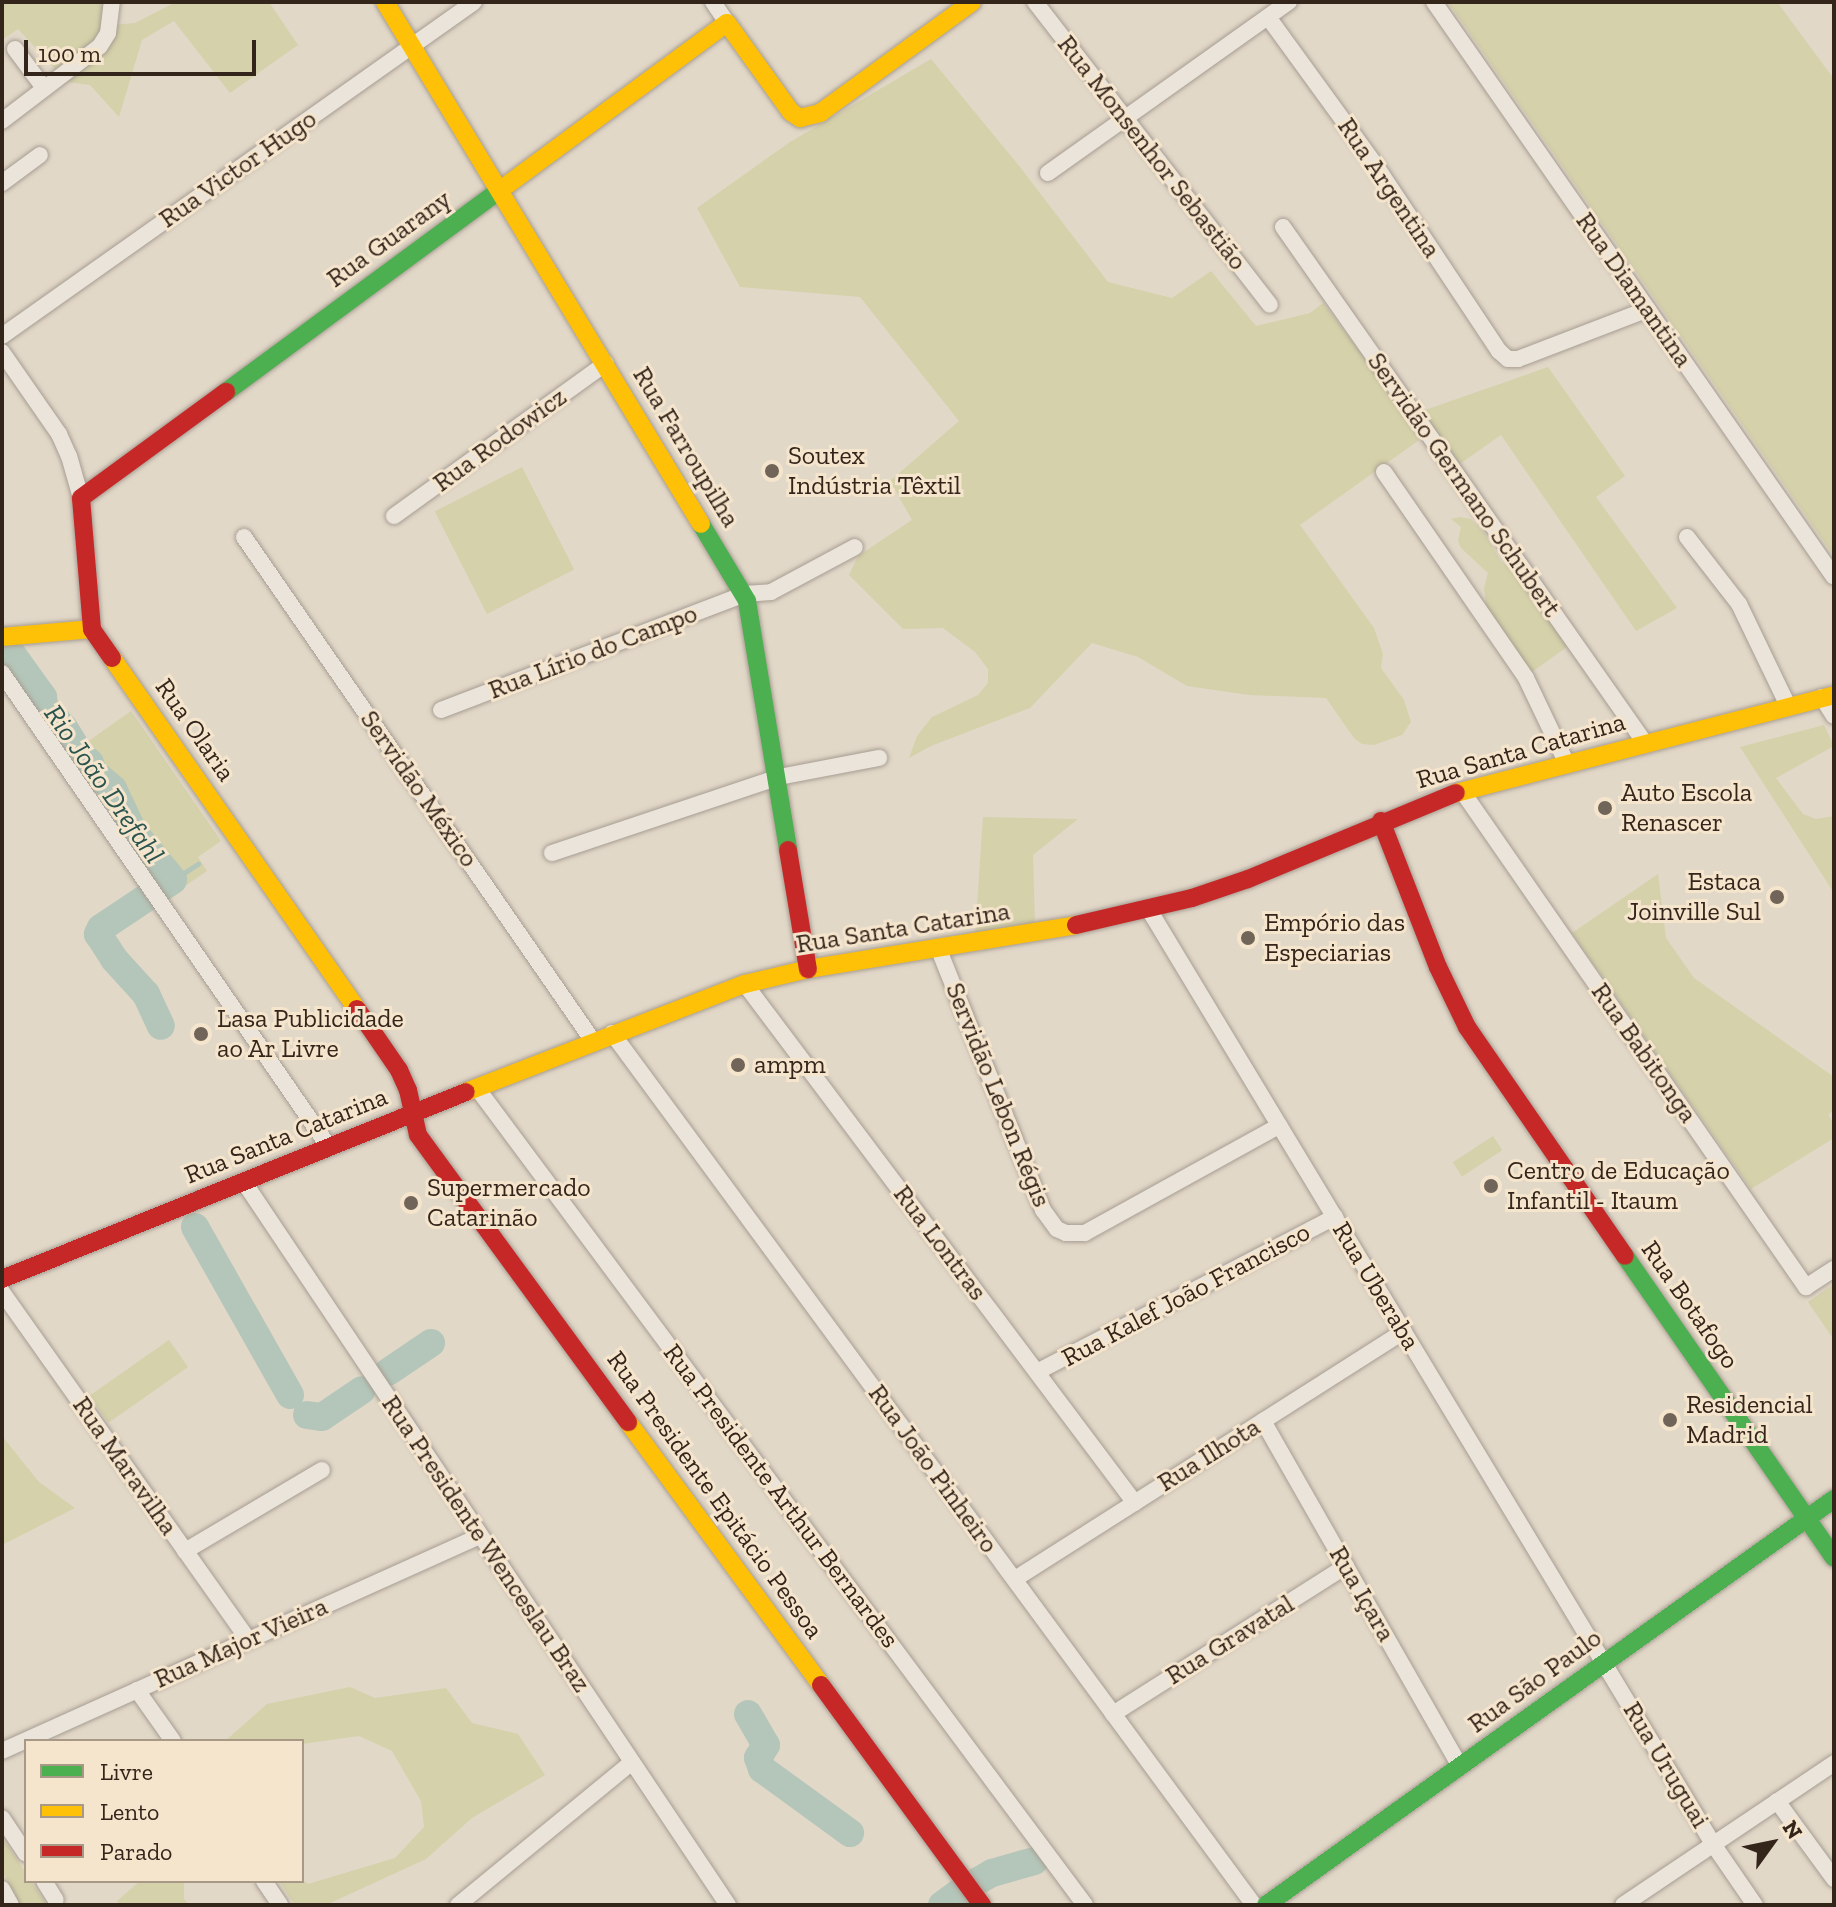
<!DOCTYPE html>
<html>
<head>
<meta charset="utf-8">
<style>
  body { margin:0 }
  #map { position:relative; width:1836px; height:1907px; overflow:hidden; background:#e2d8c8; font-family:"Zilla Slab",serif }
  div>[style] { position:absolute }
  [style*='--x'] { left:calc(var(--x)*1px); top:calc(var(--y)*1px); width:calc(var(--w)*1px); rotate:calc(var(--a)*1deg) }
  .green>* { inset:0; background:#d5d1aa; transform-origin:0 0 }
  .stream>* { height:5px; margin:-2.5px; padding:0 2.5px; transform-origin:2.5px; border-radius:2.5px; background:#b4c6b9 }
  .river>* { height:28px; margin:-14px; padding:0 14px; transform-origin:14px; border-radius:14px; background:#b4c6b9 }
  .roads { filter:drop-shadow(0 0 2px #a79d92) drop-shadow(0 0 2px #a79d92) }
  .street>* { height:16px; margin:-8px; padding:0 8px; transform-origin:8px; border-radius:8px; background:#eae4da }
  .fast>* { height:18px; margin:-9px; padding:0 9px; transform-origin:9px; border-radius:9px; background:#4caf50 }
  .slow>* { height:18px; margin:-9px; padding:0 9px; transform-origin:9px; border-radius:9px; background:#ffc107 }
  .jam>* { height:18px; margin:-9px; padding:0 9px; transform-origin:9px; border-radius:9px; background:#c62828 }
  .dots>* { width:22px; height:22px; translate:-50% -50%; box-sizing:border-box; border:4px solid #f5e5cd; border-radius:50% }
  span { translate:-50% -50%; white-space:nowrap; text-align:center; line-height:1.15; -webkit-text-stroke:6px #f5e5cd; paint-order:stroke }
  .street-label { font-size:26px; color:#34251b }
  .poi-label { font-size:26px; color:#34251b }
  .left { translate:0 -50%; text-align:left }
  .right { translate:-100% -50%; text-align:right }
  .water-label { font-size:28px; color:#2a544d; font-style:italic }
  .frame { position:absolute; inset:0; border:4px solid #34251b; pointer-events:none }
  .legend { position:absolute; left:24px; top:1739px; width:280px; height:144px; box-sizing:border-box; background:#f5e5cd; border:2px solid #a89886; margin:0; padding:10px 14px; list-style:none; font-size:24px; color:#34251b }
  .legend li { display:flex; align-items:center; gap:16px; height:40px }
  .legend b { width:40px; border:2px solid #a89886 }
  .north { position:absolute; left:1732px; top:1803px; width:80px; height:80px; -webkit-text-stroke:6px #f5e5cd; paint-order:stroke; rotate:57deg; font-size:22px; font-weight:700; line-height:32px; text-align:center; color:#34251b }
  .north::after { content:''; display:block; margin:auto; width:28px; height:36px; background:#34251b; clip-path:polygon(50% 0,100% 100%,50% 72%,0 100%) }
  .scale { position:absolute; left:24px; top:40px; width:232px; height:36px; box-sizing:border-box; border:4px solid #34251b; border-top:0; padding-left:10px; font-size:24px; line-height:28px; white-space:nowrap; color:#34251b; -webkit-text-stroke:6px #f5e5cd; paint-order:stroke }
</style>
</head>
<body>
<div id="map">
  <div class="green">
    <i style="clip-path:polygon(2px 2px,100px 2px,112px 25px,135px 23px,176px 2px,269px 2px,298px 45px,230px 93px,174px 21px,142px 40px,119px 117px,90px 85px,67px 82px,18px 29px,2px 40px)"></i>
    <i style="clip-path:polygon(1448px 2px,1777px 2px,1834px 79px,1834px 556px)"></i>
    <i style="clip-path:polygon(931px 59px,1020px 167px,1108px 282px,1172px 298px,1211px 271px,1256px 326px,1310px 313px,1323px 303px,1408px 416px,1548px 367px,1625px 476px,1596px 497px,1677px 608px,1636px 631px,1501px 435px,1454px 468px,1429px 433px,1300px 525px,1374px 628px,1383px 654px,1381px 668px,1404px 700px,1411px 722px,1402px 735px,1374px 745px,1362px 744px,1354px 738px,1326px 698px,1249px 695px,1187px 686px,1138px 657px,1092px 643px,1030px 708px,931px 746px,909px 758px,917px 736px,932px 717px,978px 695px,988px 683px,988px 669px,975px 652px,943px 628px,903px 629px,849px 575px,858px 556px,912px 520px,890px 481px,959px 421px,860px 297px,740px 287px,697px 208px,790px 142px)"></i>
    <i style="left:522px;top:467px;width:115px;height:98px;rotate:63deg"></i>
    <i style="clip-path:polygon(1459px 517px,1471px 519px,1483px 531px,1501px 561px,1516px 574px,1567px 647px,1529px 674px,1488px 618px,1484px 588px,1488px 573px,1461px 548px,1458px 541px,1461px 527px,1451px 519px)"></i>
    <i style="clip-path:polygon(131px 711px,221px 841px,198px 857px,207px 871px,172px 895px,73px 752px)"></i>
    <i style="clip-path:polygon(1824px 725px,1834px 746px,1776px 778px,1803px 814px,1816px 819px,1834px 816px,1834px 893px,1740px 747px)"></i>
    <i style="clip-path:polygon(983px 817px,1078px 819px,1033px 855px,1035px 924px,975px 935px)"></i>
    <i style="clip-path:polygon(1658px 874px,1666px 938px,1694px 978px,1834px 1077px,1834px 1110px,1828px 1115px,1834px 1124px,1834px 1138px,1751px 1189px,1572px 933px)"></i>
    <i style="left:1493px;top:1136px;width:17px;height:48px;rotate:57deg"></i>
    <i style="clip-path:polygon(1834px 1284px,1834px 1340px,1808px 1302px)"></i>
    <i style="left:169px;top:1340px;width:33px;height:97px;rotate:55deg"></i>
    <i style="clip-path:polygon(2px 1436px,39px 1482px,75px 1508px,2px 1545px)"></i>
    <i style="clip-path:polygon(350px 1687px,375px 1698px,446px 1688px,472px 1723px,518px 1734px,545px 1775px,472px 1818px,426px 1859px,326px 1905px,295px 1905px,279px 1881px,302px 1879px,308px 1884px,395px 1858px,424px 1827px,421px 1801px,392px 1751px,359px 1736px,302px 1744px,302px 1741px,225px 1741px,267px 1704px)"></i>
    <i style="clip-path:polygon(2px 1837px,26px 1873px,26px 1881px,31px 1881px,47px 1905px,19px 1905px,2px 1870px)"></i>
    <i style="clip-path:polygon(140px 1881px,184px 1881px,184px 1899px,189px 1905px,119px 1905px,117px 1901px)"></i>
  </div>
  <div class="stream">
    <i style="--x:173;--y:880;--w:30;--a:-33"></i>
  </div>
  <div class="river">
    <i style="--x:2;--y:640;--w:70;--a:54.3"></i>
    <i style="--x:43;--y:697;--w:9;--a:84"></i>
    <i style="--x:44;--y:706;--w:30;--a:48"></i>
    <i style="--x:64;--y:728;--w:31;--a:58"></i>
    <i style="--x:80;--y:754;--w:13;--a:42"></i>
    <i style="--x:90;--y:763;--w:9;--a:72"></i>
    <i style="--x:93;--y:772;--w:26;--a:40"></i>
    <i style="--x:113;--y:789;--w:47;--a:64.5"></i>
    <i style="--x:133;--y:831;--w:63;--a:50.8"></i>
    <i style="--x:173;--y:880;--w:87;--a:146.3"></i>
    <i style="--x:101;--y:928;--w:7;--a:117"></i>
    <i style="--x:98;--y:934;--w:30;--a:57"></i>
    <i style="--x:114;--y:959;--w:47;--a:47.6"></i>
    <i style="--x:146;--y:994;--w:35;--a:65"></i>
    <i style="--x:195;--y:1227;--w:193;--a:60.5"></i>
    <i style="--x:388;--y:1372;--w:52;--a:-34"></i>
    <i style="--x:307;--y:1415;--w:15;--a:8"></i>
    <i style="--x:322;--y:1417;--w:48;--a:-34"></i>
    <i style="--x:748;--y:1714;--w:36;--a:60"></i>
    <i style="--x:766;--y:1745;--w:15;--a:122"></i>
    <i style="--x:758;--y:1758;--w:12;--a:70"></i>
    <i style="--x:762;--y:1769;--w:109;--a:36"></i>
    <i style="--x:978;--y:1881;--w:16;--a:-30"></i>
    <i style="--x:992;--y:1873;--w:44;--a:-15.9"></i>
    <i style="--x:942;--y:1905;--w:24;--a:-36"></i>
  </div>
  <div class="roads">
    <div class="street">
      <i style="--x:713;--y:2;--w:25;--a:56"></i>
      <i style="--x:1035;--y:2;--w:383;--a:52.2"></i>
      <i style="--x:1434;--y:2;--w:700;--a:55.18"></i>
      <i style="--x:1268;--y:17;--w:180;--a:54"></i>
      <i style="--x:1374;--y:163;--w:226;--a:56.4"></i>
      <i style="--x:1499;--y:351;--w:12;--a:42"></i>
      <i style="--x:1508;--y:359;--w:10;--a:0"></i>
      <i style="--x:1518;--y:359;--w:139;--a:-21"></i>
      <i style="--x:15;--y:49;--w:49;--a:53.4"></i>
      <i style="--x:2;--y:121;--w:123;--a:-37.4"></i>
      <i style="--x:100;--y:46;--w:15;--a:-58"></i>
      <i style="--x:108;--y:33;--w:31;--a:-83"></i>
      <i style="--x:1048;--y:173;--w:296;--a:-35.4"></i>
      <i style="--x:2;--y:183;--w:47;--a:-36.4"></i>
      <i style="--x:1283;--y:227;--w:630;--a:54.95"></i>
      <i style="--x:2;--y:336;--w:578;--a:-35.28"></i>
      <i style="--x:2;--y:352;--w:100;--a:55.2"></i>
      <i style="--x:59;--y:434;--w:24;--a:66"></i>
      <i style="--x:69;--y:456;--w:44;--a:74.1"></i>
      <i style="--x:1384;--y:472;--w:250;--a:55.4"></i>
      <i style="--x:1526;--y:678;--w:95;--a:64.5"></i>
      <i style="--x:394;--y:516;--w:261;--a:-35.8"></i>
      <i style="--x:244;--y:537;--w:613;--a:55.3"></i>
      <i style="--x:1687;--y:537;--w:85;--a:52.2"></i>
      <i style="--x:1739;--y:604;--w:113;--a:64.3"></i>
      <i style="--x:2;--y:673;--w:576;--a:55.4"></i>
      <i style="--x:1822;--y:697;--w:22;--a:58"></i>
      <i style="--x:441;--y:710;--w:324;--a:-20.9"></i>
      <i style="--x:744;--y:594;--w:27;--a:-4"></i>
      <i style="--x:771;--y:592;--w:95;--a:-28.2"></i>
      <i style="--x:1462;--y:791;--w:604;--a:55.26"></i>
      <i style="--x:1806;--y:1287;--w:33;--a:-33"></i>
      <i style="--x:552;--y:853;--w:239;--a:-18.5"></i>
      <i style="--x:779;--y:777;--w:102;--a:-10.8"></i>
      <i style="--x:1148;--y:908;--w:1093;--a:58.88"></i>
      <i style="--x:1713;--y:1844;--w:74;--a:55.5"></i>
      <i style="--x:939;--y:950;--w:280;--a:68.2"></i>
      <i style="--x:1043;--y:1210;--w:24;--a:54"></i>
      <i style="--x:1057;--y:1229;--w:10;--a:24"></i>
      <i style="--x:1066;--y:1233;--w:19;--a:0"></i>
      <i style="--x:1085;--y:1233;--w:222;--a:-28.9"></i>
      <i style="--x:745;--y:984;--w:649;--a:53.08"></i>
      <i style="--x:612;--y:1033;--w:1083;--a:53.64"></i>
      <i style="--x:477;--y:1088;--w:1018;--a:53.34"></i>
      <i style="--x:244;--y:1182;--w:870;--a:56.2"></i>
      <i style="--x:2;--y:1292;--w:426;--a:54.7"></i>
      <i style="--x:1037;--y:1372;--w:336;--a:-27.5"></i>
      <i style="--x:1263;--y:1421;--w:397;--a:60.3"></i>
      <i style="--x:185;--y:1551;--w:159;--a:-30.6"></i>
      <i style="--x:1015;--y:1579;--w:461;--a:-32.5"></i>
      <i style="--x:137;--y:1690;--w:62;--a:54.8"></i>
      <i style="--x:1113;--y:1714;--w:276;--a:-32.4"></i>
      <i style="--x:2;--y:1751;--w:524;--a:-24.22"></i>
      <i style="--x:1777;--y:1801;--w:97;--a:53.8"></i>
      <i style="--x:2;--y:1818;--w:43;--a:56.3"></i>
      <i style="--x:44;--y:1881;--w:22;--a:58"></i>
      <i style="--x:264;--y:1881;--w:29;--a:56"></i>
      <i style="--x:2;--y:1889;--w:18;--a:61"></i>
      <i style="--x:458;--y:1905;--w:225;--a:-39.4"></i>
      <i style="--x:1623;--y:1905;--w:254;--a:-33.9"></i>
    </div>
    <div class="fast">
      <i style="--x:226;--y:392;--w:349;--a:-36.4"></i>
      <i style="--x:701;--y:524;--w:90;--a:59.1"></i>
      <i style="--x:747;--y:601;--w:252;--a:80.6"></i>
      <i style="--x:1625;--y:1256;--w:367;--a:55.3"></i>
      <i style="--x:1266;--y:1905;--w:698;--a:-35.56"></i>
    </div>
    <div class="slow">
      <i style="--x:385;--y:2;--w:610;--a:58.81"></i>
      <i style="--x:507;--y:185;--w:273;--a:-36.4"></i>
      <i style="--x:727;--y:23;--w:110;--a:54.3"></i>
      <i style="--x:791;--y:112;--w:11;--a:34"></i>
      <i style="--x:800;--y:118;--w:21;--a:-14"></i>
      <i style="--x:820;--y:113;--w:188;--a:-36.1"></i>
      <i style="--x:2;--y:637;--w:90;--a:-5.1"></i>
      <i style="--x:112;--y:658;--w:428;--a:55.1"></i>
      <i style="--x:1456;--y:793;--w:390;--a:-14.5"></i>
      <i style="--x:466;--y:1092;--w:299;--a:-21.2"></i>
      <i style="--x:745;--y:984;--w:65;--a:-13.4"></i>
      <i style="--x:808;--y:969;--w:272;--a:-9.3"></i>
      <i style="--x:628;--y:1422;--w:326;--a:53.7"></i>
    </div>
    <div class="jam">
      <i style="--x:112;--y:658;--w:35;--a:-125"></i>
      <i style="--x:92;--y:629;--w:131;--a:-94.8"></i>
      <i style="--x:81;--y:498;--w:180;--a:-36.2"></i>
      <i style="--x:1381;--y:821;--w:157;--a:68.7"></i>
      <i style="--x:1438;--y:967;--w:67;--a:64.2"></i>
      <i style="--x:1467;--y:1027;--w:278;--a:55.4"></i>
      <i style="--x:788;--y:850;--w:121;--a:80.5"></i>
      <i style="--x:1076;--y:925;--w:119;--a:-13.1"></i>
      <i style="--x:1192;--y:898;--w:59;--a:-18.7"></i>
      <i style="--x:1248;--y:879;--w:225;--a:-22.5"></i>
      <i style="--x:357;--y:1009;--w:74;--a:55.5"></i>
      <i style="--x:399;--y:1070;--w:22;--a:66"></i>
      <i style="--x:408;--y:1090;--w:46;--a:77.5"></i>
      <i style="--x:418;--y:1135;--w:356;--a:53.8"></i>
      <i style="--x:2;--y:1279;--w:500;--a:-21.95"></i>
      <i style="--x:821;--y:1685;--w:273;--a:53.8"></i>
    </div>
  </div>
  <div class="dots">
    <i style="left:772px;top:471px;background:#716458"></i>
    <i style="left:1605px;top:808px;background:#716458"></i>
    <i style="left:1777px;top:897px;background:#716458"></i>
    <i style="left:1248px;top:938px;background:#716458"></i>
    <i style="left:201px;top:1034px;background:#716458"></i>
    <i style="left:738px;top:1065px;background:#716458"></i>
    <i style="left:1491px;top:1186px;background:#716458"></i>
    <i style="left:411px;top:1203px;background:#716458"></i>
    <i style="left:1670px;top:1420px;background:#716458"></i>
  </div>
  <div class="street-label">
    <span style="left:1152px;top:153px;rotate:52deg">Rua Monsenhor Sebastião</span>
    <span style="left:238px;top:169px;rotate:-35deg">Rua Victor Hugo</span>
    <span style="left:1389px;top:188px;rotate:56deg">Rua Argentina</span>
    <span style="left:389px;top:239px;rotate:-36deg">Rua Guarany</span>
    <span style="left:1634px;top:290px;rotate:55deg">Rua Diamantina</span>
    <span style="left:500px;top:440px;rotate:-36deg">Rua Rodowicz</span>
    <span style="left:686px;top:447px;rotate:59deg">Rua Farroupilha</span>
    <span style="left:1464px;top:485px;rotate:55deg">Servidão Germano Schubert</span>
    <span style="left:593px;top:652px;rotate:-21deg">Rua Lírio do Campo</span>
    <span style="left:195px;top:730px;rotate:55deg">Rua Olaria</span>
    <span style="left:1521px;top:751px;rotate:-16deg">Rua Santa Catarina</span>
    <span style="left:419px;top:789px;rotate:55deg">Servidão México</span>
    <span style="left:903px;top:928px;rotate:-9deg">Rua Santa Catarina</span>
    <span style="left:1644px;top:1053px;rotate:55deg">Rua Babitonga</span>
    <span style="left:998px;top:1095px;rotate:68deg">Servidão Lebon Régis</span>
    <span style="left:286px;top:1136px;rotate:-22deg">Rua Santa Catarina</span>
    <span style="left:940px;top:1243px;rotate:53deg">Rua Lontras</span>
    <span style="left:1376px;top:1286px;rotate:59deg">Rua Uberaba</span>
    <span style="left:1186px;top:1295px;rotate:-28deg">Rua Kalef João Francisco</span>
    <span style="left:1690px;top:1305px;rotate:55deg">Rua Botafogo</span>
    <span style="left:1209px;top:1455px;rotate:-32deg">Rua Ilhota</span>
    <span style="left:125px;top:1466px;rotate:55deg">Rua Maravilha</span>
    <span style="left:933px;top:1469px;rotate:54deg">Rua João Pinheiro</span>
    <span style="left:715px;top:1495px;rotate:54deg">Rua Presidente Epitácio Pessoa</span>
    <span style="left:781px;top:1496px;rotate:53deg">Rua Presidente Arthur Bernardes</span>
    <span style="left:486px;top:1544px;rotate:56deg">Rua Presidente Wenceslau Braz</span>
    <span style="left:1362px;top:1594px;rotate:60deg">Rua Içara</span>
    <span style="left:1230px;top:1640px;rotate:-32deg">Rua Gravatal</span>
    <span style="left:241px;top:1643px;rotate:-24deg">Rua Major Vieira</span>
    <span style="left:1535px;top:1681px;rotate:-36deg">Rua São Paulo</span>
    <span style="left:1666px;top:1765px;rotate:59deg">Rua Uruguai</span>
  </div>
  <div class="poi-label">
    <span class="left" style="left:788px;top:471px">Soutex<br>Indústria Têxtil</span>
    <span class="left" style="left:1621px;top:808px">Auto Escola<br>Renascer</span>
    <span class="right" style="left:1761px;top:897px">Estaca<br>Joinville Sul</span>
    <span class="left" style="left:1264px;top:938px">Empório das<br>Especiarias</span>
    <span class="left" style="left:217px;top:1034px">Lasa Publicidade<br>ao Ar Livre</span>
    <span class="left" style="left:754px;top:1065px">ampm</span>
    <span class="left" style="left:1507px;top:1186px">Centro de Educação<br>Infantil - Itaum</span>
    <span class="left" style="left:427px;top:1203px">Supermercado<br>Catarinão</span>
    <span class="left" style="left:1686px;top:1420px">Residencial<br>Madrid</span>
  </div>
  <div class="water-label">
    <span style="left:104px;top:784px;rotate:55deg">Rio João Drefahl</span>
  </div>
  <div class="frame"></div>
  <ul class="legend">
  <li><b style="height:10px;background:#4caf50"></b>Livre</li>
  <li><b style="height:10px;background:#ffc107"></b>Lento</li>
  <li><b style="height:10px;background:#c62828"></b>Parado</li>
  </ul>
  <div class="north">N</div>
  <div class="scale">100 m</div>
</div>
</body>
</html>
